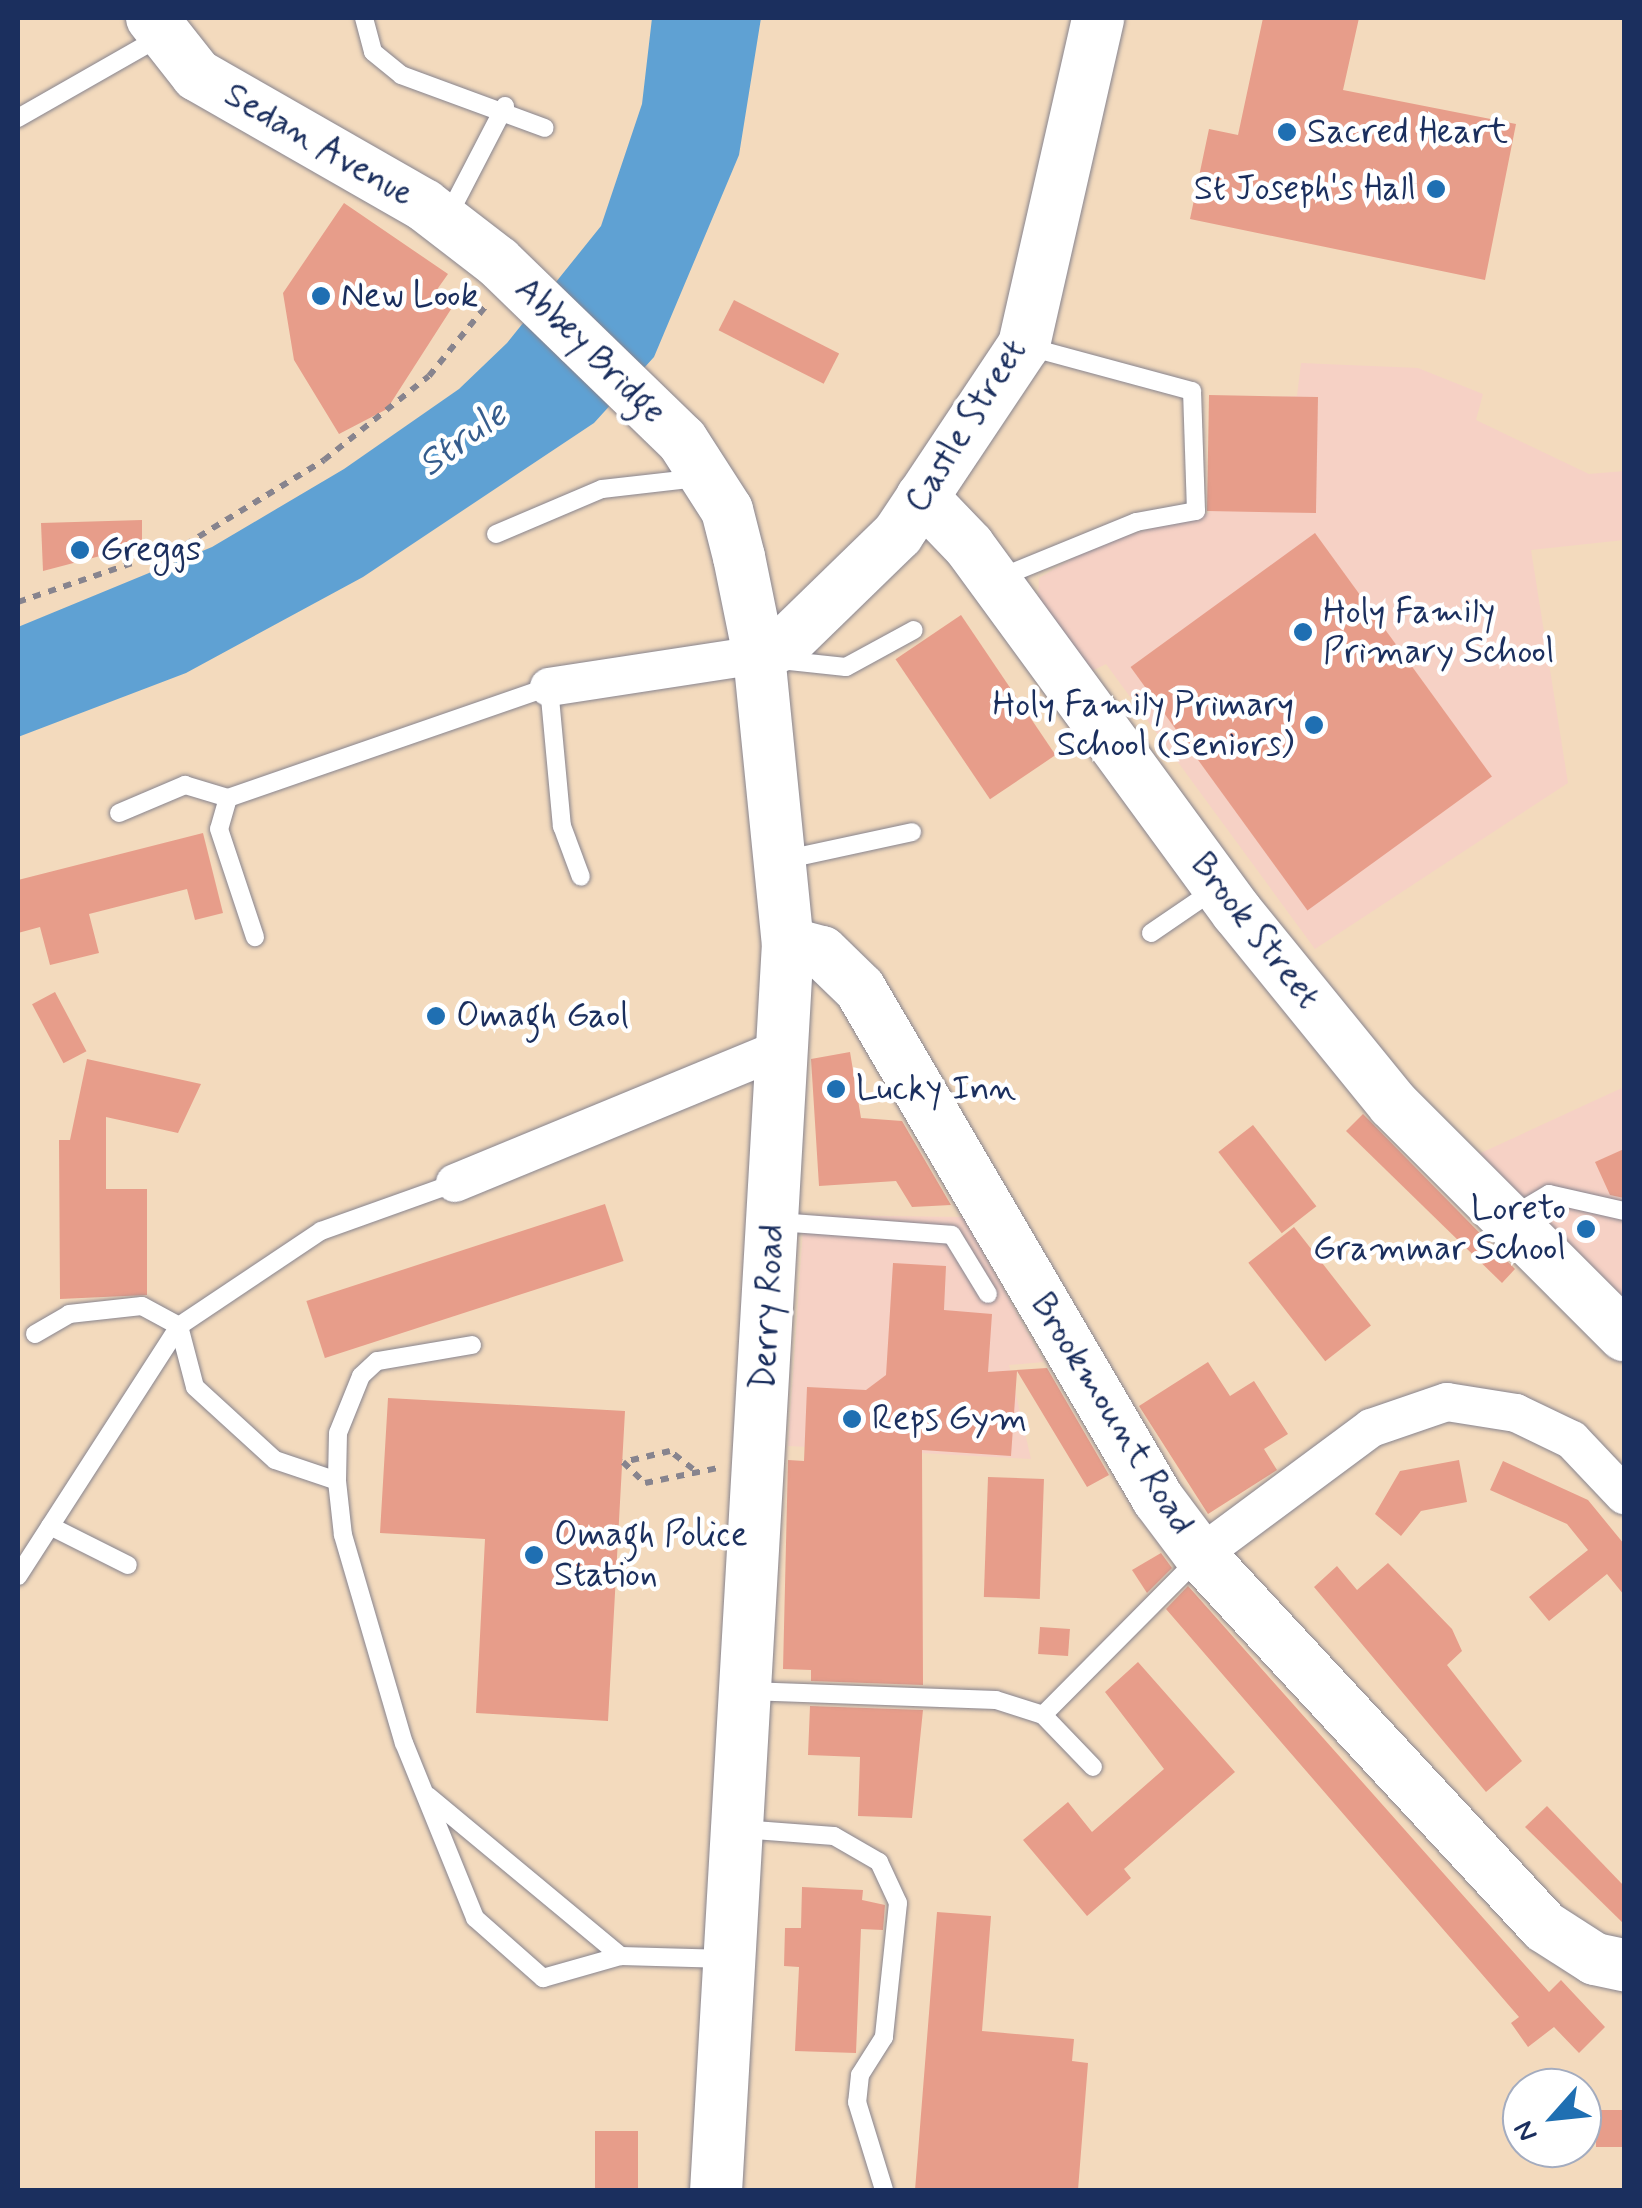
<!DOCTYPE html>
<html>
<head>
<meta charset="utf-8">
<style>
  body { margin:0 }
  #map { position:relative; width:1642px; height:2208px; overflow:hidden; background:#f3dabd; font-family:Mynerve,sans-serif }
  div>[style] { position:absolute }
  [style*='--x'] { left:calc(var(--x)*1px); top:calc(var(--y)*1px); width:calc(var(--w)*1px); rotate:calc(var(--a)*1deg) }
  .built>* { inset:0; background:#f6d1c5 }
  .water>* { inset:0; background:#5fa1d3 }
  .building>* { inset:0; background:#e79d8a; transform-origin:0 0 }
  .path>* { height:6px; margin-top:-3px; transform-origin:0; background:repeating-linear-gradient(90deg,#87848e 0 8px,transparent 0 16px) }
  .roads { filter:drop-shadow(0 0 2px #87848e) drop-shadow(0 0 2px #87848e) }
  .lane>* { height:18px; margin:-9px; padding:0 9px; transform-origin:9px; border-radius:9px; background:#fff }
  .street>* { height:38px; margin:-19px; padding:0 19px; transform-origin:19px; border-radius:19px; background:#fff }
  .secondary>* { height:52px; margin:-26px; padding:0 26px; transform-origin:26px; border-radius:26px; background:#fff }
  .dots>* { width:28px; height:28px; translate:-50% -50%; box-sizing:border-box; border:5px solid #fff; border-radius:50% }
  span { translate:-50% -50%; white-space:nowrap; text-align:center; line-height:1.15; -webkit-text-stroke:9px #fff; paint-order:stroke }
  .poi-label { font-size:35px; color:#1b2f5e }
  .left { translate:0 -50%; text-align:left }
  .right { translate:-100% -50%; text-align:right }
  .street-label { font-size:35px; color:#1b2f5e }
  .water-label { font-size:38px; color:#365d8d; font-style:italic }
  .frame { position:absolute; inset:0; border:20px solid #1b2f5e; pointer-events:none }
  .north { position:absolute; left:1502px; top:2068px; width:100px; height:100px; box-sizing:border-box; background:#fff; border:2px solid #a4acbf; border-radius:50%; rotate:243deg; font-size:28px; font-weight:700; line-height:40px; text-align:center; color:#1b2f5e }
  .north::after { content:''; display:block; margin:auto; width:35px; height:45px; background:#1f6fb2; clip-path:polygon(50% 0,100% 100%,50% 72%,0 100%) }
</style>
</head>
<body>
<div id="map">
  <div class="built">
    <i style="clip-path:polygon(1301px 363px,1418px 368px,1483px 394px,1476px 420px,1589px 474px,1624px 471px,1624px 540px,1531px 550px,1568px 783px,1315px 949px,1106px 664px,1092px 671px,1038px 600px,1039px 578px,1099px 543px,1209px 513px,1209px 399px,1297px 396px)"></i>
    <i style="clip-path:polygon(1624px 1087px,1624px 1301px,1472px 1157px)"></i>
    <i style="clip-path:polygon(804px 1215px,963px 1217px,1044px 1362px,1009px 1365px,1031px 1459px,788px 1446px)"></i>
  </div>
  <div class="water">
    <i style="clip-path:polygon(652px 18px,761px 18px,739px 155px,654px 357px,594px 423px,363px 577px,186px 673px,18px 737px,18px 627px,212px 547px,344px 469px,459px 389px,507px 343px,601px 226px,642px 104px)"></i>
  </div>
  <div class="building">
    <i style="clip-path:polygon(1263px 18px,1359px 18px,1343px 90px,1516px 124px,1485px 280px,1190px 219px,1209px 129px,1238px 135px)"></i>
    <i style="clip-path:polygon(344px 203px,448px 274px,436px 291px,455px 303px,387px 409px,339px 434px,294px 360px,283px 293px)"></i>
    <i style="left:734px;top:300px;width:118px;height:34px;rotate:27deg"></i>
    <i style="left:1318px;top:397px;width:116px;height:109px;rotate:91deg"></i>
    <i style="clip-path:polygon(142px 520px,142px 545px,43px 571px,41px 523px)"></i>
    <i style="left:1315px;top:533px;width:301px;height:228px;rotate:54deg"></i>
    <i style="left:961px;top:615px;width:169px;height:79px;rotate:56deg"></i>
    <i style="clip-path:polygon(203px 833px,223px 913px,195px 920px,187px 889px,89px 914px,99px 953px,50px 965px,40px 927px,18px 933px,18px 880px)"></i>
    <i style="left:55px;top:992px;width:67px;height:26px;rotate:62deg"></i>
    <i style="clip-path:polygon(850px 1052px,861px 1118px,902px 1121px,951px 1205px,912px 1207px,896px 1181px,819px 1186px,811px 1059px)"></i>
    <i style="clip-path:polygon(87px 1059px,201px 1084px,178px 1133px,106px 1117px,106px 1189px,147px 1189px,147px 1295px,60px 1299px,59px 1140px,70px 1140px)"></i>
    <i style="clip-path:polygon(1363px 1114px,1515px 1269px,1502px 1283px,1346px 1131px)"></i>
    <i style="left:1253px;top:1125px;width:103px;height:44px;rotate:52deg"></i>
    <i style="clip-path:polygon(1624px 1149px,1624px 1198px,1610px 1195px,1595px 1162px)"></i>
    <i style="left:605px;top:1204px;width:60px;height:314px;rotate:72deg"></i>
    <i style="left:1294px;top:1227px;width:125px;height:58px;rotate:52deg"></i>
    <i style="clip-path:polygon(893px 1263px,946px 1266px,944px 1310px,992px 1314px,988px 1372px,1047px 1368px,1109px 1475px,1087px 1487px,1017px 1371px,1011px 1456px,922px 1450px,923px 1685px,811px 1681px,811px 1670px,783px 1669px,788px 1460px,804px 1461px,807px 1387px,866px 1390px,886px 1375px)"></i>
    <i style="clip-path:polygon(1208px 1362px,1230px 1396px,1254px 1381px,1288px 1434px,1264px 1449px,1277px 1470px,1208px 1514px,1139px 1406px)"></i>
    <i style="clip-path:polygon(388px 1398px,625px 1411px,608px 1721px,476px 1713px,485px 1539px,380px 1533px)"></i>
    <i style="clip-path:polygon(1459px 1460px,1467px 1502px,1421px 1511px,1401px 1536px,1375px 1514px,1400px 1471px)"></i>
    <i style="clip-path:polygon(1503px 1461px,1588px 1500px,1624px 1544px,1624px 1595px,1607px 1574px,1549px 1621px,1529px 1597px,1588px 1550px,1567px 1524px,1490px 1490px)"></i>
    <i style="left:988px;top:1477px;width:56px;height:120px;rotate:2deg"></i>
    <i style="clip-path:polygon(1161px 1553px,1172px 1568px,1147px 1593px,1132px 1570px)"></i>
    <i style="clip-path:polygon(1388px 1563px,1452px 1629px,1462px 1651px,1447px 1665px,1522px 1761px,1486px 1792px,1314px 1587px,1337px 1566px,1357px 1590px)"></i>
    <i style="clip-path:polygon(1188px 1586px,1549px 1992px,1561px 1980px,1605px 2027px,1579px 2053px,1554px 2027px,1528px 2047px,1511px 2023px,1519px 2017px,1166px 1609px)"></i>
    <i style="left:1040px;top:1627px;width:30px;height:27px;rotate:4deg"></i>
    <i style="clip-path:polygon(1138px 1662px,1235px 1772px,1124px 1869px,1131px 1878px,1087px 1916px,1023px 1840px,1068px 1802px,1092px 1832px,1164px 1769px,1105px 1692px)"></i>
    <i style="clip-path:polygon(810px 1706px,923px 1710px,912px 1818px,858px 1816px,860px 1757px,808px 1755px)"></i>
    <i style="clip-path:polygon(1547px 1806px,1624px 1886px,1624px 1924px,1525px 1827px)"></i>
    <i style="clip-path:polygon(802px 1887px,863px 1890px,862px 1900px,885px 1905px,883px 1930px,861px 1929px,856px 2053px,795px 2051px,799px 1967px,784px 1966px,785px 1928px,801px 1928px)"></i>
    <i style="clip-path:polygon(937px 1912px,991px 1916px,982px 2031px,1074px 2039px,1072px 2061px,1088px 2063px,1078px 2190px,915px 2190px)"></i>
    <i style="left:1624px;top:2110px;width:37px;height:28px;rotate:90deg"></i>
    <i style="left:595px;top:2131px;width:43px;height:59px"></i>
  </div>
  <div class="path">
    <i style="--x:18;--y:602;--w:176;--a:-18.8"></i>
    <i style="--x:185;--y:545;--w:163;--a:-31.4"></i>
    <i style="--x:324;--y:460;--w:134;--a:-38.7"></i>
    <i style="--x:429;--y:376;--w:89;--a:-50.9"></i>
    <i style="--x:693;--y:1469;--w:29;--a:-142"></i>
    <i style="--x:670;--y:1451;--w:48;--a:166.8"></i>
    <i style="--x:623;--y:1462;--w:30;--a:44"></i>
    <i style="--x:645;--y:1483;--w:75;--a:-11.6"></i>
  </div>
  <div class="roads">
    <div class="lane">
      <i style="--x:364;--y:18;--w:35;--a:75"></i>
      <i style="--x:373;--y:52;--w:36;--a:39"></i>
      <i style="--x:401;--y:75;--w:153;--a:20.2"></i>
      <i style="--x:18;--y:118;--w:163;--a:-29.7"></i>
      <i style="--x:448;--y:216;--w:124;--a:-62.6"></i>
      <i style="--x:496;--y:534;--w:115;--a:-23"></i>
      <i style="--x:602;--y:489;--w:98;--a:-6.5"></i>
      <i style="--x:999;--y:578;--w:148;--a:-22.2"></i>
      <i style="--x:1136;--y:522;--w:61;--a:-10.4"></i>
      <i style="--x:1196;--y:511;--w:120;--a:-91.9"></i>
      <i style="--x:1192;--y:391;--w:169;--a:-164.9"></i>
      <i style="--x:780;--y:660;--w:66;--a:6.1"></i>
      <i style="--x:846;--y:667;--w:77;--a:-28.6"></i>
      <i style="--x:228;--y:798;--w:32;--a:106"></i>
      <i style="--x:219;--y:829;--w:114;--a:71.6"></i>
      <i style="--x:119;--y:813;--w:72;--a:-23"></i>
      <i style="--x:185;--y:785;--w:45;--a:16.8"></i>
      <i style="--x:228;--y:798;--w:340;--a:-19.1"></i>
      <i style="--x:549;--y:687;--w:140;--a:84.7"></i>
      <i style="--x:562;--y:826;--w:54;--a:69.6"></i>
      <i style="--x:783;--y:860;--w:132;--a:-12.2"></i>
      <i style="--x:1151;--y:933;--w:76;--a:-34.3"></i>
      <i style="--x:1512;--y:1216;--w:43;--a:-30.7"></i>
      <i style="--x:1549;--y:1194;--w:77;--a:12.8"></i>
      <i style="--x:777;--y:1222;--w:175;--a:4.2"></i>
      <i style="--x:952;--y:1235;--w:69;--a:58.6"></i>
      <i style="--x:35;--y:1334;--w:39;--a:-30"></i>
      <i style="--x:69;--y:1314;--w:73;--a:-6.3"></i>
      <i style="--x:142;--y:1306;--w:42;--a:28.4"></i>
      <i style="--x:179;--y:1326;--w:63;--a:75.3"></i>
      <i style="--x:195;--y:1387;--w:108;--a:42.4"></i>
      <i style="--x:275;--y:1460;--w:65;--a:18.7"></i>
      <i style="--x:472;--y:1345;--w:96;--a:170.4"></i>
      <i style="--x:377;--y:1361;--w:22;--a:137"></i>
      <i style="--x:361;--y:1376;--w:61;--a:112"></i>
      <i style="--x:338;--y:1433;--w:48;--a:91.2"></i>
      <i style="--x:337;--y:1481;--w:54;--a:83.7"></i>
      <i style="--x:343;--y:1535;--w:217;--a:73.7"></i>
      <i style="--x:404;--y:1743;--w:189;--a:67.9"></i>
      <i style="--x:475;--y:1918;--w:91;--a:41.4"></i>
      <i style="--x:543;--y:1978;--w:81;--a:-15.8"></i>
      <i style="--x:621;--y:1956;--w:106;--a:1.6"></i>
      <i style="--x:50;--y:1526;--w:87;--a:26.6"></i>
      <i style="--x:18;--y:1576;--w:297;--a:-57.2"></i>
      <i style="--x:179;--y:1326;--w:171;--a:-33.8"></i>
      <i style="--x:321;--y:1231;--w:142;--a:-19.7"></i>
      <i style="--x:748;--y:1691;--w:248;--a:2.1"></i>
      <i style="--x:996;--y:1700;--w:49;--a:17.7"></i>
      <i style="--x:1043;--y:1715;--w:72;--a:46.1"></i>
      <i style="--x:1043;--y:1715;--w:218;--a:-45.2"></i>
      <i style="--x:428;--y:1796;--w:251;--a:39.7"></i>
      <i style="--x:741;--y:1829;--w:93;--a:4.3"></i>
      <i style="--x:834;--y:1836;--w:52;--a:30"></i>
      <i style="--x:879;--y:1862;--w:45;--a:65.1"></i>
      <i style="--x:898;--y:1903;--w:135;--a:96"></i>
      <i style="--x:884;--y:2037;--w:45;--a:122.3"></i>
      <i style="--x:860;--y:2075;--w:27;--a:96"></i>
      <i style="--x:857;--y:2102;--w:92;--a:72.9"></i>
    </div>
    <div class="street">
      <i style="--x:549;--y:687;--w:212;--a:-8.7"></i>
      <i style="--x:455;--y:1183;--w:352;--a:-22.4"></i>
      <i style="--x:1200;--y:1555;--w:213;--a:-36.6"></i>
      <i style="--x:1371;--y:1428;--w:80;--a:-18.9"></i>
      <i style="--x:1447;--y:1402;--w:70;--a:9.1"></i>
      <i style="--x:1516;--y:1413;--w:62;--a:25.7"></i>
      <i style="--x:1572;--y:1440;--w:76;--a:46.6"></i>
    </div>
    <div class="secondary">
      <i style="--x:152;--y:18;--w:73;--a:51.7"></i>
      <i style="--x:197;--y:75;--w:262;--a:29.8"></i>
      <i style="--x:424;--y:205;--w:93;--a:37.6"></i>
      <i style="--x:498;--y:262;--w:256;--a:44.1"></i>
      <i style="--x:682;--y:440;--w:83;--a:57.3"></i>
      <i style="--x:727;--y:510;--w:49;--a:75.7"></i>
      <i style="--x:739;--y:557;--w:100;--a:78.5"></i>
      <i style="--x:759;--y:655;--w:289;--a:84.3"></i>
      <i style="--x:788;--y:943;--w:1249;--a:93.3"></i>
      <i style="--x:922;--y:497;--w:68;--a:46.2"></i>
      <i style="--x:969;--y:546;--w:454;--a:53.8"></i>
      <i style="--x:1237;--y:912;--w:247;--a:50.9"></i>
      <i style="--x:1393;--y:1104;--w:327;--a:45"></i>
      <i style="--x:759;--y:655;--w:30;--a:-24"></i>
      <i style="--x:786;--y:643;--w:156;--a:-44.2"></i>
      <i style="--x:898;--y:534;--w:227;--a:-56.3"></i>
      <i style="--x:1024;--y:345;--w:335;--a:-77.2"></i>
      <i style="--x:788;--y:943;--w:35;--a:15"></i>
      <i style="--x:822;--y:952;--w:53;--a:44.2"></i>
      <i style="--x:860;--y:989;--w:591;--a:59.7"></i>
      <i style="--x:1158;--y:1499;--w:70;--a:53.1"></i>
      <i style="--x:1200;--y:1555;--w:507;--a:47.16"></i>
      <i style="--x:1545;--y:1927;--w:59;--a:32.6"></i>
      <i style="--x:1595;--y:1959;--w:30;--a:12"></i>
    </div>
  </div>
  <div class="dots">
    <i style="left:1287px;top:132px;background:#1f6fb2"></i>
    <i style="left:1436px;top:189px;background:#1f6fb2"></i>
    <i style="left:321px;top:296px;background:#1f6fb2"></i>
    <i style="left:80px;top:550px;background:#1f6fb2"></i>
    <i style="left:1303px;top:632px;background:#1f6fb2"></i>
    <i style="left:1314px;top:725px;background:#1f6fb2"></i>
    <i style="left:436px;top:1016px;background:#1f6fb2"></i>
    <i style="left:836px;top:1089px;background:#1f6fb2"></i>
    <i style="left:1586px;top:1229px;background:#1f6fb2"></i>
    <i style="left:852px;top:1419px;background:#1f6fb2"></i>
    <i style="left:534px;top:1555px;background:#1f6fb2"></i>
  </div>
  <div class="poi-label">
    <span class="left" style="left:1307px;top:132px">Sacred Heart</span>
    <span class="right" style="left:1416px;top:189px">St Joseph's Hall</span>
    <span class="left" style="left:341px;top:296px">New Look</span>
    <span class="left" style="left:100px;top:550px">Greggs</span>
    <span class="left" style="left:1323px;top:632px">Holy Family<br>Primary School</span>
    <span class="right" style="left:1294px;top:725px">Holy Family Primary<br>School (Seniors)</span>
    <span class="left" style="left:456px;top:1016px">Omagh Gaol</span>
    <span class="left" style="left:856px;top:1089px">Lucky Inn</span>
    <span class="right" style="left:1566px;top:1229px">Loreto<br>Grammar School</span>
    <span class="left" style="left:872px;top:1419px">Reps Gym</span>
    <span class="left" style="left:554px;top:1555px">Omagh Police<br>Station</span>
  </div>
  <div class="street-label">
    <span style="left:319px;top:145px;rotate:30deg">Sedan Avenue</span>
    <span style="left:590px;top:351px;rotate:44deg">Abbey Bridge</span>
    <span style="left:966px;top:426px;rotate:-58deg">Castle Street</span>
    <span style="left:1255px;top:931px;rotate:52deg">Brook Street</span>
    <span style="left:768px;top:1307px;rotate:-87deg">Derry Road</span>
    <span style="left:1112px;top:1414px;rotate:58deg">Brookmount Road</span>
  </div>
  <div class="water-label">
    <span style="left:463px;top:440px;rotate:-36deg">Strule</span>
  </div>
  <div class="frame"></div>
  <div class="north">N</div>
</div>
</body>
</html>
